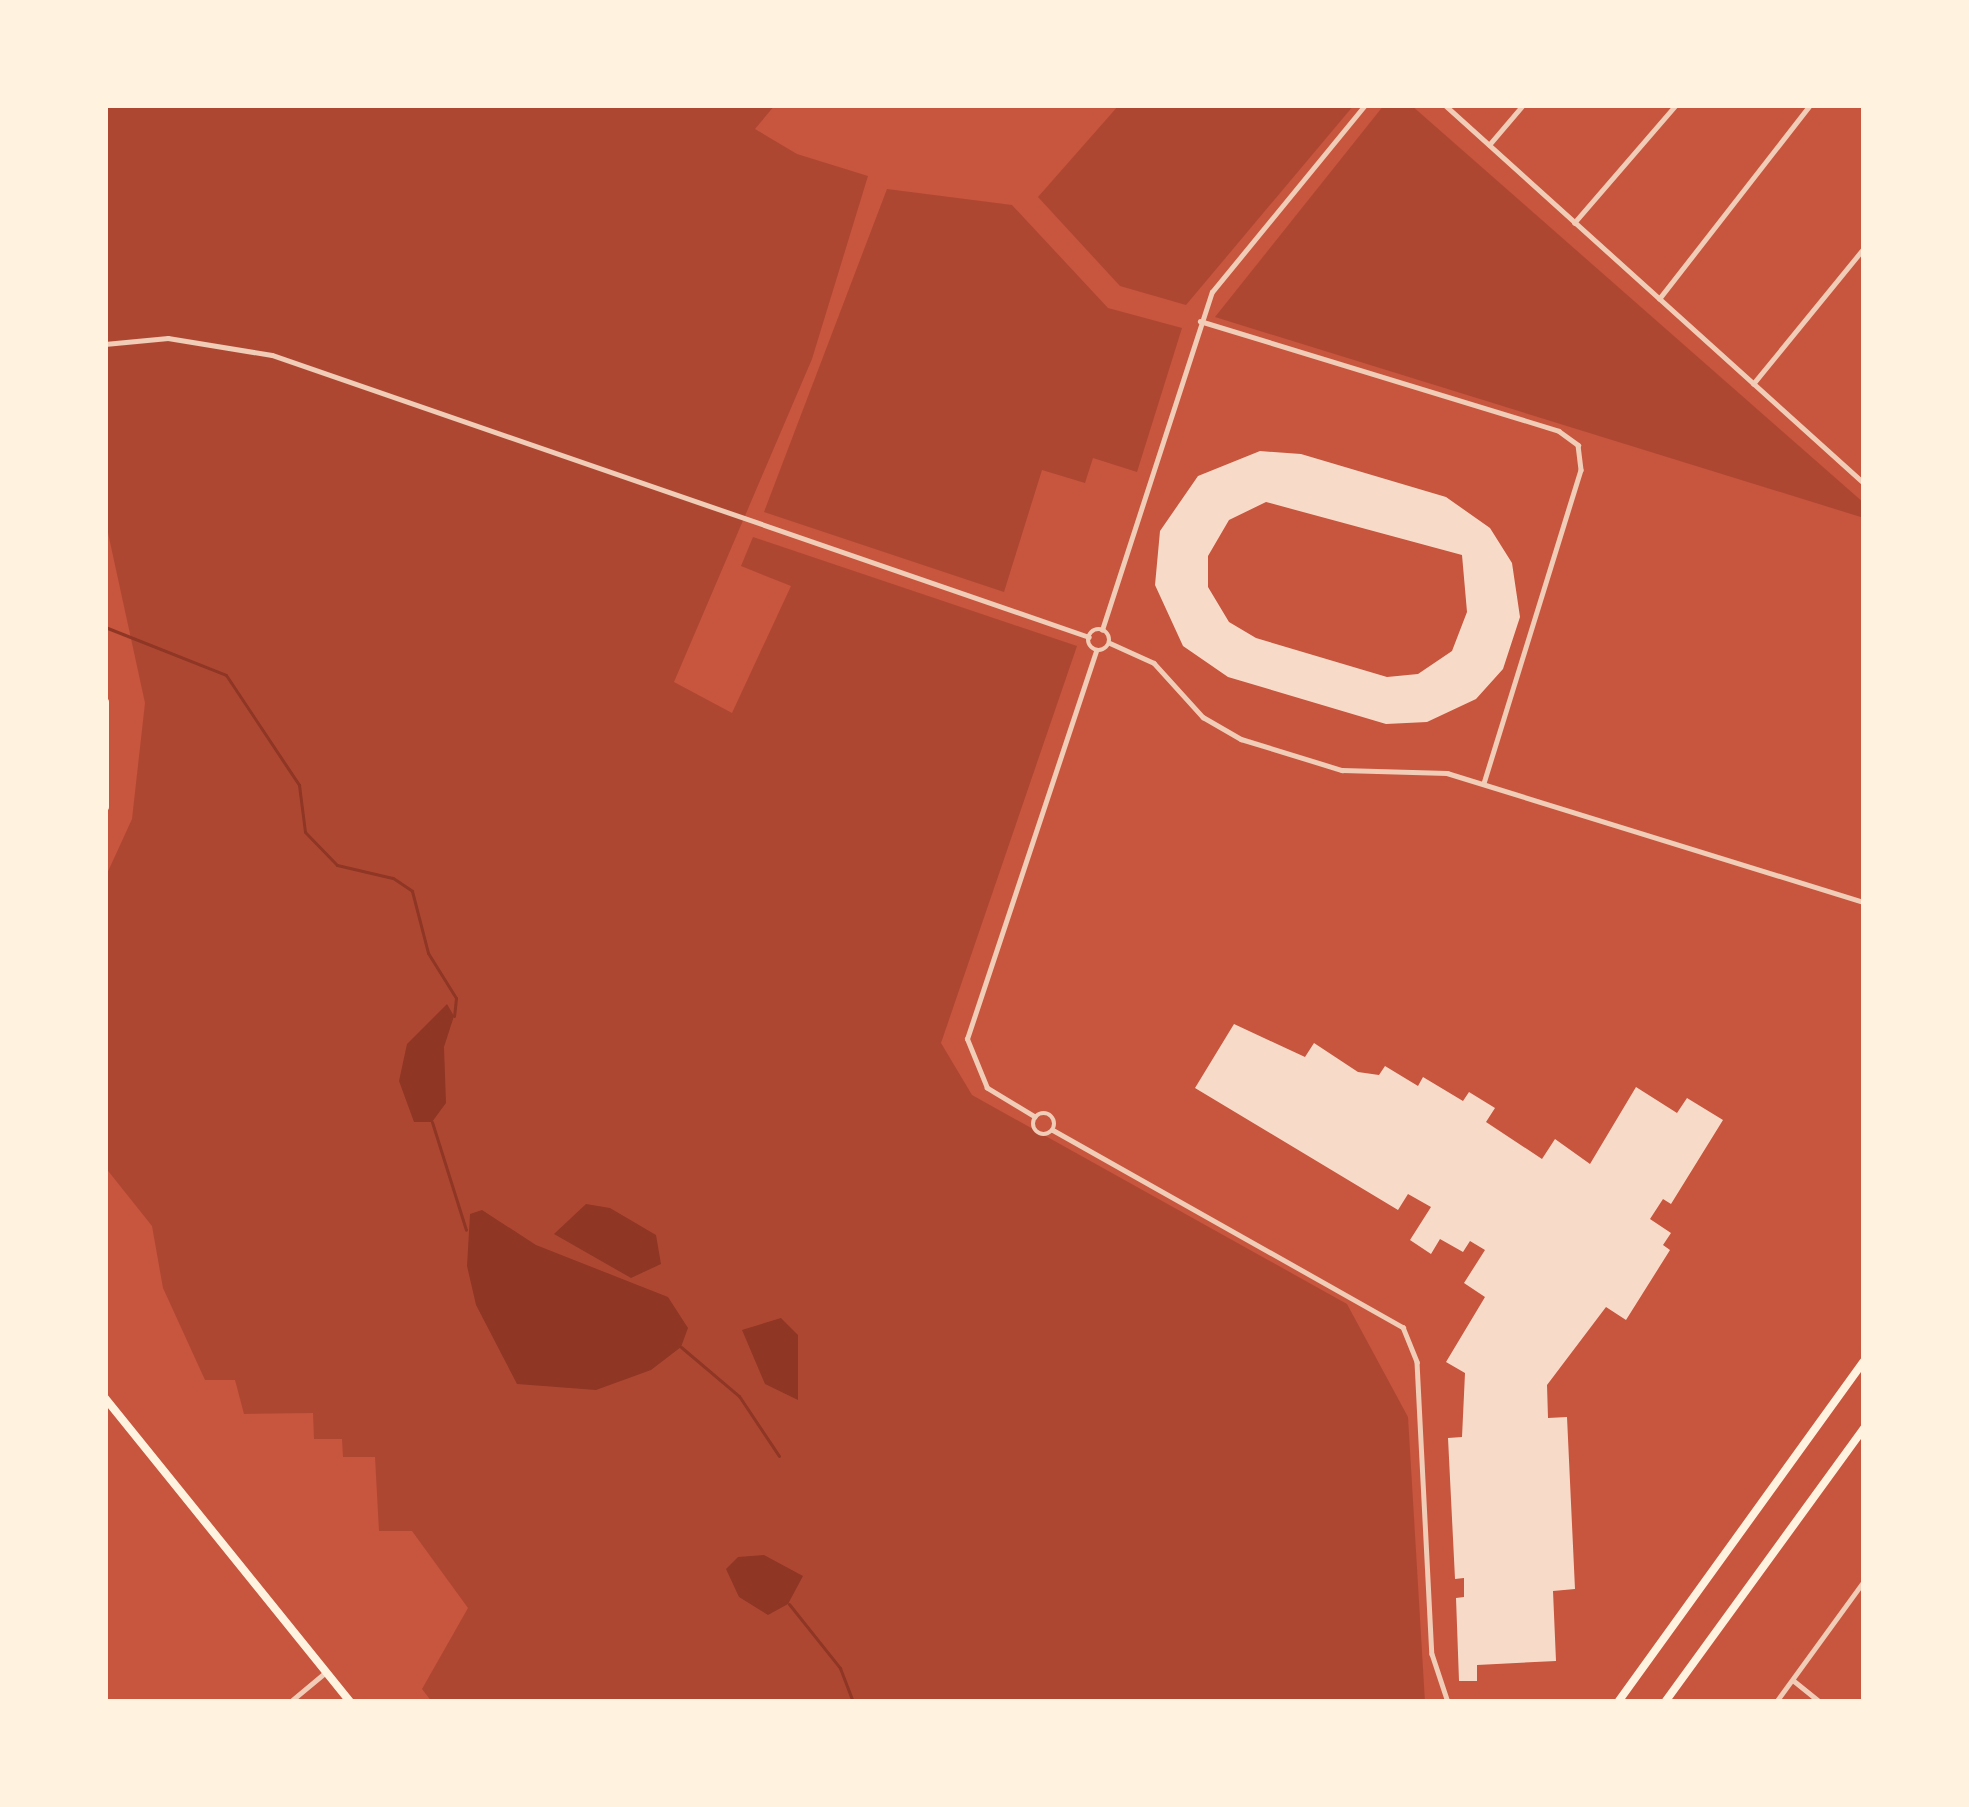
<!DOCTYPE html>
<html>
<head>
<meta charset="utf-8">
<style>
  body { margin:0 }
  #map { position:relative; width:1969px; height:1807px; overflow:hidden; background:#c8553d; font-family:"Golos Text",sans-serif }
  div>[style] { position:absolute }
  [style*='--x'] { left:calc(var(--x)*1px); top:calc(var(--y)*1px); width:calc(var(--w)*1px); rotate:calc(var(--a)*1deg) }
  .green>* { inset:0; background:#ae4732 }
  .water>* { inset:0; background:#8f3625 }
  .stream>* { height:3px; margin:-1.5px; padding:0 1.5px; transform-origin:1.5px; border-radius:1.5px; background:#8f3625 }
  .building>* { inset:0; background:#f7dbc8 }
  .minor>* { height:4.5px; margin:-2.25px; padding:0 2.25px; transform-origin:2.25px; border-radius:2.25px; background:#f1ccb7 }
  .minor>.ring { margin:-2.25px; padding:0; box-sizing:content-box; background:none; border:4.5px solid #f1ccb7; border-radius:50% }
  .secondary>* { height:8px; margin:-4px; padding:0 4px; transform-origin:4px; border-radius:4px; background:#fff3e0 }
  span { translate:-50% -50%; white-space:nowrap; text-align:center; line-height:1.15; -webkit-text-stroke:9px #fff3e0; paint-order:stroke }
  .frame { position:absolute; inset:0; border:108px solid #fff3e0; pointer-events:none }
</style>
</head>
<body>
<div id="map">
  <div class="green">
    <i style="clip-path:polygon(105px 105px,775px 105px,755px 129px,797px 154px,868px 176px,812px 359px,674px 682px,732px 713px,791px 586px,741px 566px,753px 537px,1077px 646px,941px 1043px,972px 1095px,1347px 1304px,1408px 1417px,1425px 1702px,432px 1702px,422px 1689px,468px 1608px,412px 1531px,379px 1531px,375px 1457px,343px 1457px,342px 1439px,314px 1439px,313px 1413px,244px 1414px,235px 1380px,205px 1380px,163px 1288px,152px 1226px,105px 1167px,105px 878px,132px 819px,145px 703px,105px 519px)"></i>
    <i style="clip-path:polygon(1119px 105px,1354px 105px,1186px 305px,1120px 286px,1038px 197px)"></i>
    <i style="clip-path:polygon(1384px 105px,1411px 105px,1864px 503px,1864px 518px,1215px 317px)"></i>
    <i style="clip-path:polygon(887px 189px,1012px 205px,1108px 308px,1182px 328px,1137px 472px,1093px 458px,1085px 483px,1042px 470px,1004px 592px,764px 512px)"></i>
  </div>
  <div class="water">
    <i style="clip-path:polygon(447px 1004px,454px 1016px,444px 1047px,446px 1103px,432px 1122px,414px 1122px,399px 1081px,407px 1044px)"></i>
    <i style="clip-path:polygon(586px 1204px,610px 1208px,656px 1235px,661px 1264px,631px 1278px,554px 1234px)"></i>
    <i style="clip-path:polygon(482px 1210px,536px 1245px,668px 1297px,688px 1328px,681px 1347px,651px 1370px,596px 1390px,517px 1384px,476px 1305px,467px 1266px,470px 1214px)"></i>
    <i style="clip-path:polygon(781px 1318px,798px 1335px,798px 1400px,765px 1384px,742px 1330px)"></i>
    <i style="clip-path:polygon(764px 1555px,803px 1576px,788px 1604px,768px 1615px,739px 1597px,726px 1569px,738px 1557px)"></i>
  </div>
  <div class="stream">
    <i style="--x:105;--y:627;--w:130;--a:21.6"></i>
    <i style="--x:226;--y:675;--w:132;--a:56.4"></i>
    <i style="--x:299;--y:785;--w:47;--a:82.7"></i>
    <i style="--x:305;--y:832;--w:46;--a:45.9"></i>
    <i style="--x:337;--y:865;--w:57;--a:13.1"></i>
    <i style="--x:393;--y:878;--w:23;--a:34"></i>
    <i style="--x:412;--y:891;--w:64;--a:75.5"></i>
    <i style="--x:428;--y:953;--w:53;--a:58.1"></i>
    <i style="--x:456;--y:998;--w:18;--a:96"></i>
    <i style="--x:432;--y:1122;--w:113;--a:72.5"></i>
    <i style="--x:681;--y:1347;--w:76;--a:40.2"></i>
    <i style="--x:739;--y:1396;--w:72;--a:56.3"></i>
    <i style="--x:789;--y:1604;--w:82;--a:51.4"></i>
    <i style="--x:840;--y:1668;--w:36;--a:69"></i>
  </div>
  <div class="building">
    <i style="clip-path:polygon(evenodd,1260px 451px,1301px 454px,1446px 497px,1490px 528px,1512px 563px,1520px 617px,1503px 669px,1476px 699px,1427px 722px,1386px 724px,1228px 677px,1183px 646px,1155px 585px,1160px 531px,1198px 476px,1260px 451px,1266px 502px,1462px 555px,1467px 612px,1452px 651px,1418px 674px,1387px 677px,1256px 638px,1229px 622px,1208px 587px,1208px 556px,1229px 520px,1266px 502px)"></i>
    <i style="clip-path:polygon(1234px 1024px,1305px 1057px,1314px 1043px,1358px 1072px,1379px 1075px,1385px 1066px,1418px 1086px,1423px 1077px,1463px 1101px,1469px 1092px,1495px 1108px,1486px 1122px,1542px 1159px,1555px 1139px,1590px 1164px,1636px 1087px,1677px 1113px,1687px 1098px,1723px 1120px,1671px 1204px,1663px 1199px,1650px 1219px,1671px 1233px,1663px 1245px,1670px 1250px,1626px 1320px,1606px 1307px,1547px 1385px,1548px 1418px,1567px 1417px,1575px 1589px,1553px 1591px,1556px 1661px,1477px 1665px,1477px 1681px,1459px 1681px,1456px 1598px,1464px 1597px,1464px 1578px,1455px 1579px,1448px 1438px,1462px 1437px,1465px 1373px,1446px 1362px,1485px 1297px,1464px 1283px,1485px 1250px,1470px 1241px,1463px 1252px,1440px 1239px,1431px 1254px,1410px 1240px,1431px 1207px,1408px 1194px,1398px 1210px,1195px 1088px)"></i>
  </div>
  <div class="minor">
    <i style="--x:1445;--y:105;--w:564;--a:42.06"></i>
    <i style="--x:1489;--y:145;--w:52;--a:-49.6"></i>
    <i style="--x:1574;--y:223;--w:156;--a:-49.2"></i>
    <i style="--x:1659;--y:299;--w:246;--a:-52.1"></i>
    <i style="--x:1200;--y:321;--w:375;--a:17"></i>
    <i style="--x:1559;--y:431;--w:24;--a:36"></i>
    <i style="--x:1578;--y:445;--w:25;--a:83"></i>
    <i style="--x:1581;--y:470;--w:328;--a:107.2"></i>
    <i style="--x:105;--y:344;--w:63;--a:-5.4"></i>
    <i style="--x:168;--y:338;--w:105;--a:9.3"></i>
    <i style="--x:272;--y:355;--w:864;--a:19.04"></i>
    <i style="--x:1753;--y:384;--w:176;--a:-50.8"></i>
    <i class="ring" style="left:1088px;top:629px;width:17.5px;height:17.5px"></i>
    <i style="--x:1102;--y:630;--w:355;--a:-72"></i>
    <i style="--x:1212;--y:292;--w:242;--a:-50.7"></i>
    <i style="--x:1110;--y:643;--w:48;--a:24.4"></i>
    <i style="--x:1154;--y:663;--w:73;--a:47.8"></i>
    <i style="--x:1203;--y:717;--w:44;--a:30.1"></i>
    <i style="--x:1241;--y:739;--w:106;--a:17.1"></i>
    <i style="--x:1342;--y:770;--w:105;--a:1.6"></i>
    <i style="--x:1447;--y:773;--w:436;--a:17.2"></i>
    <i class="ring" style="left:1033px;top:1113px;width:17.5px;height:17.5px"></i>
    <i style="--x:1035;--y:1117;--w:56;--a:-148.9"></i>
    <i style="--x:987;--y:1088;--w:53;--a:-112.2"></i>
    <i style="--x:967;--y:1039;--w:409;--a:-71.6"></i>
    <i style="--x:1053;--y:1130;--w:402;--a:29.4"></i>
    <i style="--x:1403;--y:1327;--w:38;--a:68"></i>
    <i style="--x:1417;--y:1362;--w:292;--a:87.1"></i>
    <i style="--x:1432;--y:1654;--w:51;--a:71.6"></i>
    <i style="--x:1793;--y:1680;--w:35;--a:39"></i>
    <i style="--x:290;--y:1702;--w:47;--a:-39.8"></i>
    <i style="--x:1776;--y:1702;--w:150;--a:-54"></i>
  </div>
  <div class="secondary">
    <i style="--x:105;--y:702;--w:105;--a:90"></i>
    <i style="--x:105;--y:1398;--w:390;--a:51.1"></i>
    <i style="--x:1618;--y:1702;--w:420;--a:-54.2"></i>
    <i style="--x:1665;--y:1702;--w:339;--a:-54"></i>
  </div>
  <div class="frame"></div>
</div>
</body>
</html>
